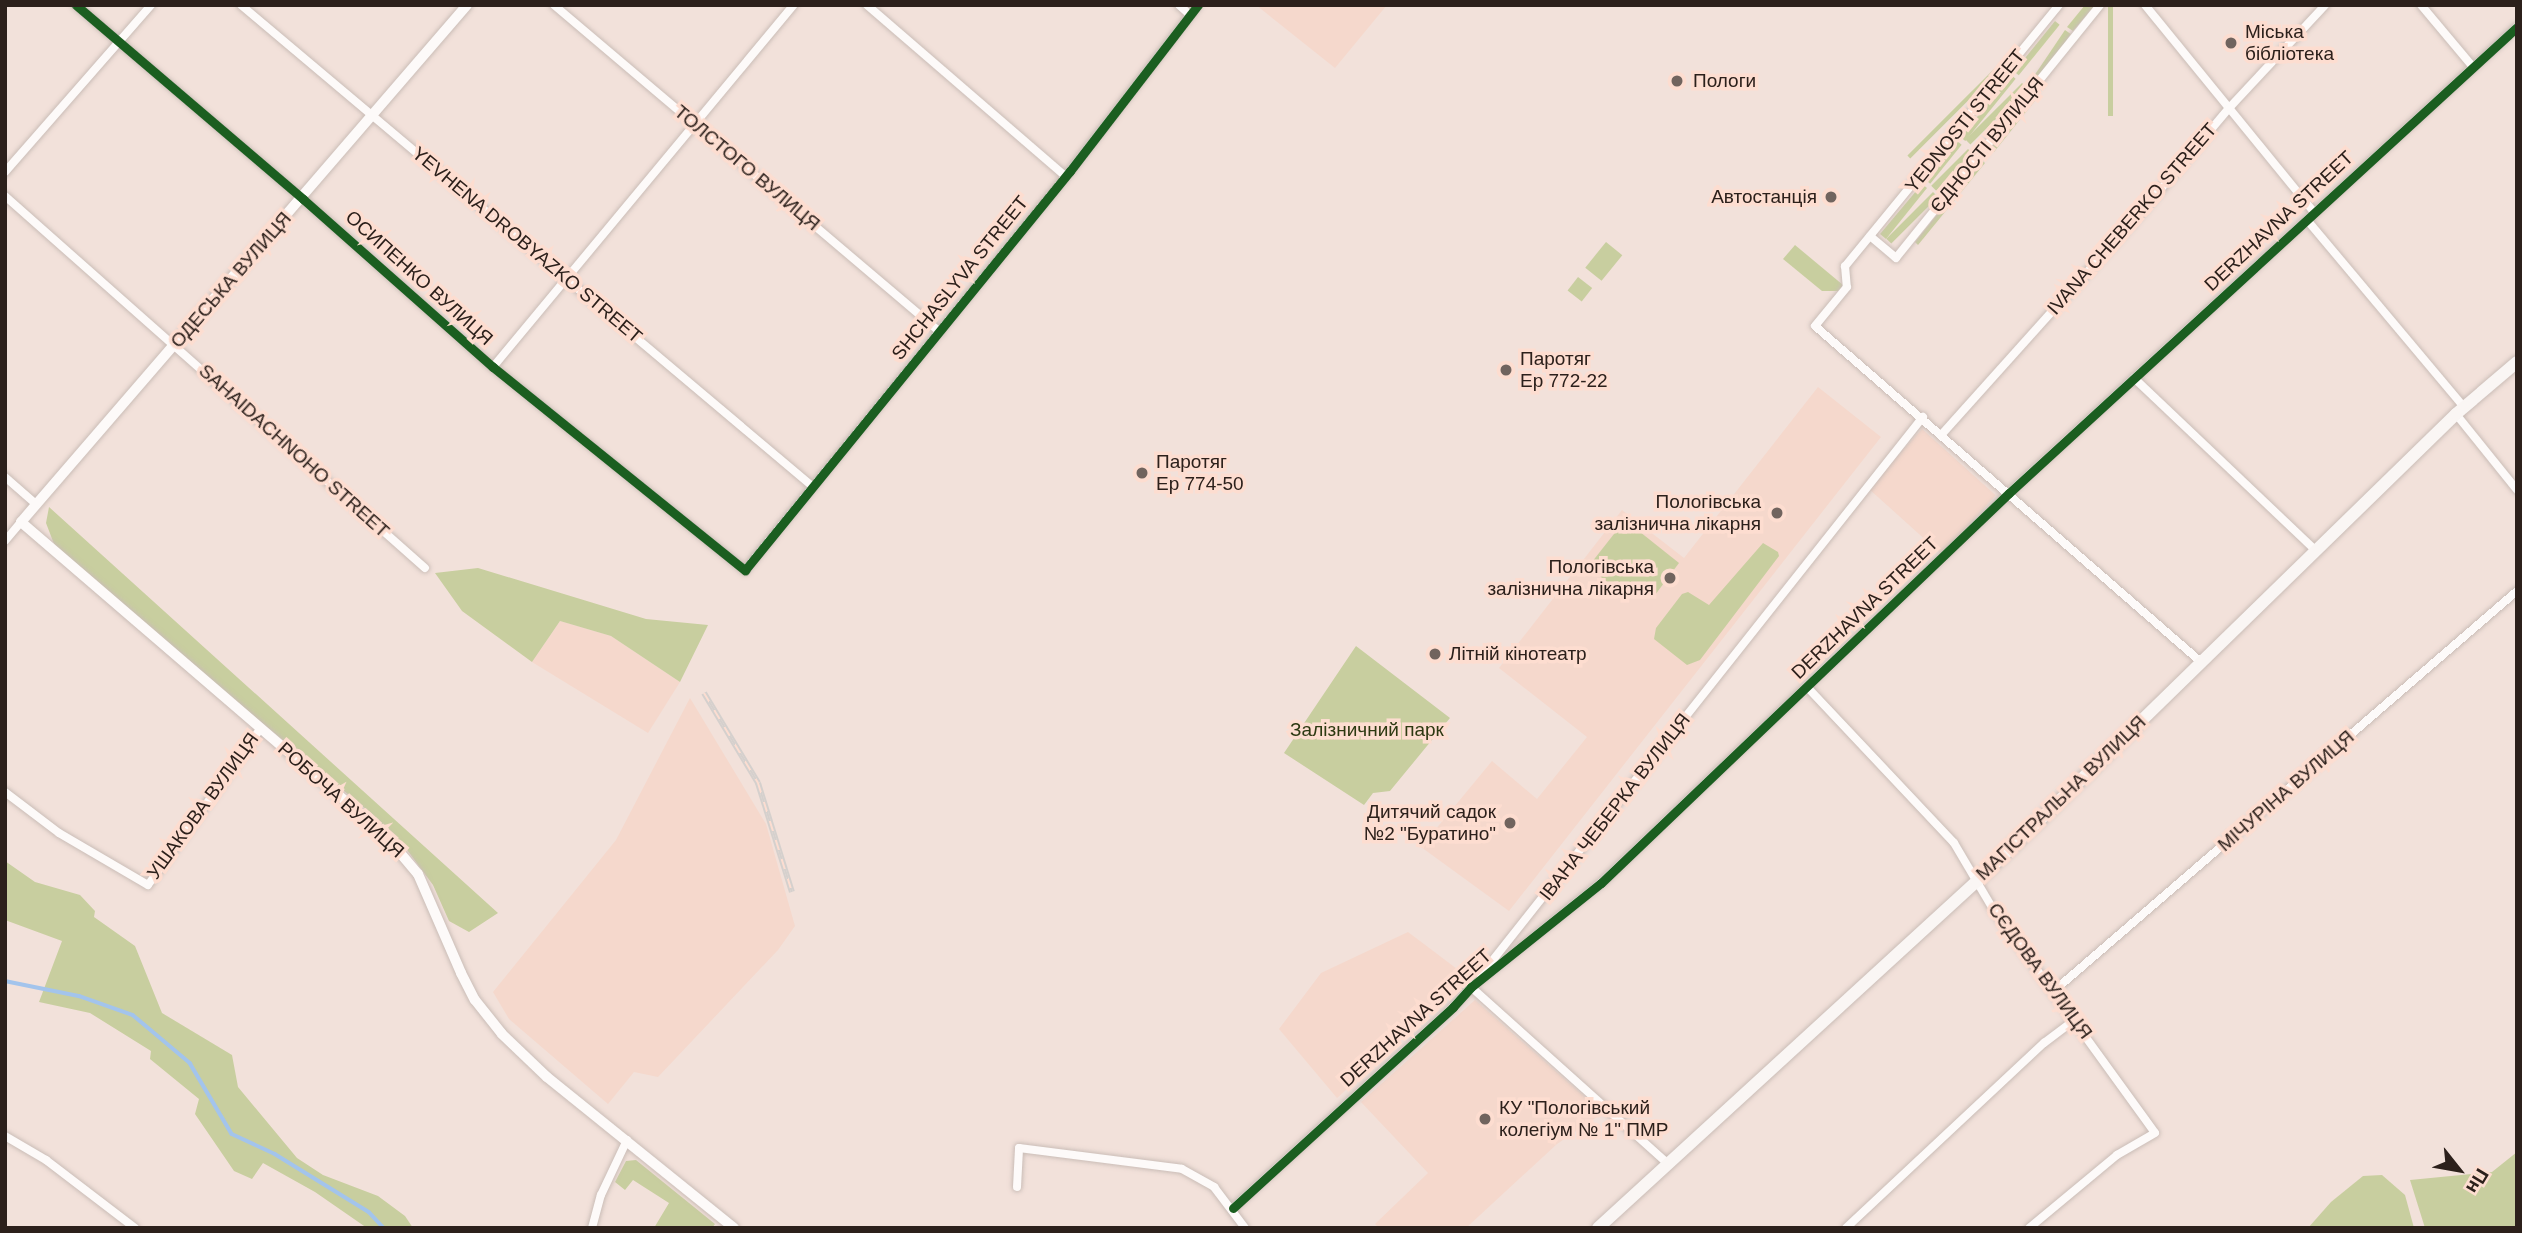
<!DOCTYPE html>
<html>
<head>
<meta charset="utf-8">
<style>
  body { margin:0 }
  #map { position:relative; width:2522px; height:1233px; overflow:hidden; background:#f2e1da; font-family:Arial,sans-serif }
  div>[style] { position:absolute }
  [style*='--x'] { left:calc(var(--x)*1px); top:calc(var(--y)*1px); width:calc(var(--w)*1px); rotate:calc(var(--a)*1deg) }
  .built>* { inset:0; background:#f5d8cc; transform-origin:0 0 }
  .green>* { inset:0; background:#c8ce9f; transform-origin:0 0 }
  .stream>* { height:3.5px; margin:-1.75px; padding:0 1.75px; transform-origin:1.75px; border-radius:1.75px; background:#a3c4ec }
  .roads { filter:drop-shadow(0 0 2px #cabdb7) drop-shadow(0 0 2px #cabdb7) }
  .minor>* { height:8px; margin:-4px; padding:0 4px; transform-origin:4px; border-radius:4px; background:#fdfaf9 }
  .tertiary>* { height:10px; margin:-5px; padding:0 5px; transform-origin:5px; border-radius:5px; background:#fdfaf9 }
  .secondary>* { height:12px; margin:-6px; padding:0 6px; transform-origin:6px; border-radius:6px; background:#faf6f4 }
  .rail>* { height:6px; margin-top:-3px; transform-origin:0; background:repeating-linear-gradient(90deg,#fdddd0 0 10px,#d5d0cd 0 20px); box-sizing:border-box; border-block:2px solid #d5d0cd }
  .cycleway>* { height:9px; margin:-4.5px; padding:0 4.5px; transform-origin:4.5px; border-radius:4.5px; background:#1b5e20 }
  .dots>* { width:19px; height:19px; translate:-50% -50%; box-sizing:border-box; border:4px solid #fdddd0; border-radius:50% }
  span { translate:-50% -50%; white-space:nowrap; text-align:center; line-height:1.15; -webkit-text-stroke:7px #fdddd0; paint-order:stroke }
  .poi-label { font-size:19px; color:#2c201b }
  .left { translate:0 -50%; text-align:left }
  .right { translate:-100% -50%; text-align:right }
  .street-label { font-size:19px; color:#2c201b }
  .park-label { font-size:19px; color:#2d3911 }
  .frame { position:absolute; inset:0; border:7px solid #2c201b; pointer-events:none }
  .north { position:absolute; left:2424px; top:1135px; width:70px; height:70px; -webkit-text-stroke:5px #fdddd0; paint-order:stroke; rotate:121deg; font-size:19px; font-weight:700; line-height:28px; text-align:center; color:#2c201b }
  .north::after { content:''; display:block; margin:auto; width:24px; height:32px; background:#2c201b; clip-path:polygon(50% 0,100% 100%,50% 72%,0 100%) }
</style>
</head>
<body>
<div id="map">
  <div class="built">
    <i style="clip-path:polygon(1256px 5px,1387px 5px,1335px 68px)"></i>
    <i style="clip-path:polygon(1818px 387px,1881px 437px,1509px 911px,1421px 847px,1492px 761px,1537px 799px,1587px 737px,1499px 668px,1622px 510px,1684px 558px)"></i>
    <i style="left:1922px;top:429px;width:99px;height:80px;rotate:42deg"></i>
    <i style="clip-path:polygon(560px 621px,611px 636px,680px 682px,648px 733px,532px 662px)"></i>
    <i style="clip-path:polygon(690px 698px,766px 824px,795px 926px,778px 950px,658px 1077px,634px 1072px,608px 1104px,509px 1019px,493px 992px,616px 840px)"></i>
    <i style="clip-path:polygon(1408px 932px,1469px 978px,1337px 1098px,1279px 1029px,1321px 973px)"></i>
    <i style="clip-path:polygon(1475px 1000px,1603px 1113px,1557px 1144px,1466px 1228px,1379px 1228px,1375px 1224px,1428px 1173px,1361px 1102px)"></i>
  </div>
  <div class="green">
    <i style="clip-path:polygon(2085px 5px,2095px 5px,2073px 31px,2067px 27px)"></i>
    <i style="left:2108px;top:5px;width:5px;height:111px"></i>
    <i style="left:2055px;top:21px;width:6px;height:65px;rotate:39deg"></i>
    <i style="left:2065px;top:30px;width:7px;height:65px;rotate:34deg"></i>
    <i style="left:2005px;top:58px;width:4px;height:138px;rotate:45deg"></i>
    <i style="left:2011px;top:75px;width:6px;height:80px;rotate:39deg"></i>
    <i style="left:2022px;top:83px;width:7px;height:80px;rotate:45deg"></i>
    <i style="clip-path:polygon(2035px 95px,2038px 97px,1994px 152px,1990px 149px)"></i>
    <i style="left:1957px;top:141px;width:6px;height:50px;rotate:39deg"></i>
    <i style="left:1968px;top:149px;width:7px;height:52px;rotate:45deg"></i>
    <i style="clip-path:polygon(1981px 160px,1985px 163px,1918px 245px,1915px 242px)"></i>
    <i style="clip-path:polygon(1922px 184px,1927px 188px,1886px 239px,1880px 234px)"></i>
    <i style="left:1933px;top:192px;width:7px;height:66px;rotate:45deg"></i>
    <i style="left:1606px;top:242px;width:21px;height:33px;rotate:39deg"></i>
    <i style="clip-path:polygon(1795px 245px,1843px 285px,1838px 291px,1822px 291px,1783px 259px)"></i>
    <i style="left:1578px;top:277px;width:18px;height:17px;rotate:38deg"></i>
    <i style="clip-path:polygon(49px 507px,498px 913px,469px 932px,449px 921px,433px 885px,402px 843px,367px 810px,67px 561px,54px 544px,46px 523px)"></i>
    <i style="clip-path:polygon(1625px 520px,1679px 563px,1655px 595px,1619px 591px,1588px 567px)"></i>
    <i style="clip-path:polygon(1763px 543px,1778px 552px,1779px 556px,1700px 660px,1687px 665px,1654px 639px,1656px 628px,1682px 594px,1688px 592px,1709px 605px)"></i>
    <i style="clip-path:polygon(478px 568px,646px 619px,708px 625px,680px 682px,611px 636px,560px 621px,532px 662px,462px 611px,435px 573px)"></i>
    <i style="clip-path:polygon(1356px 646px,1450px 718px,1390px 791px,1373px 793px,1364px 805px,1284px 753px)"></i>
    <i style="clip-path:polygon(5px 861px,35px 882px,80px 895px,95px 911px,94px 917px,135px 946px,162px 1013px,232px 1055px,238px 1087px,297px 1158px,323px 1175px,378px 1196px,405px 1216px,413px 1228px,367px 1228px,315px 1192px,263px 1163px,252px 1179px,234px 1171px,195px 1114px,199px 1099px,150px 1059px,151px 1051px,90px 1013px,39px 1002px,62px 941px,5px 920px)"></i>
    <i style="clip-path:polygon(2517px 1152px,2517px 1228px,2425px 1228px,2410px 1180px,2492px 1172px)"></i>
    <i style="clip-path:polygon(636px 1160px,715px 1224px,712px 1228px,654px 1228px,669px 1203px,633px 1180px,625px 1190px,615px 1182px,626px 1161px)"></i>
    <i style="clip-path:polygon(2382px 1175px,2405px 1195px,2414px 1228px,2308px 1228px,2331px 1202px,2363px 1176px)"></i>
  </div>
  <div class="stream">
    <i style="--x:5;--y:981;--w:76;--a:11.5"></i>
    <i style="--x:79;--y:996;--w:57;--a:19.4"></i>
    <i style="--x:133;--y:1015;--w:75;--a:40.1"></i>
    <i style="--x:190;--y:1063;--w:82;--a:59.4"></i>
    <i style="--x:232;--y:1134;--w:47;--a:24.9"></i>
    <i style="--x:275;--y:1154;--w:110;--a:31.7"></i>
    <i style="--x:369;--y:1212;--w:22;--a:47"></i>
  </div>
  <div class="roads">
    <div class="minor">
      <i style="--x:76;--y:5;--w:299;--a:40.5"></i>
      <i style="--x:303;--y:199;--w:254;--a:41.5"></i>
      <i style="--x:493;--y:367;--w:324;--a:38.9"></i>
      <i style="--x:745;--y:570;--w:515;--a:-50.84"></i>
      <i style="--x:1070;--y:171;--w:210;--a:-52.4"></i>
      <i style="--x:241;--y:5;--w:747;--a:40.11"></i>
      <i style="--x:554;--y:5;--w:506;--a:40.27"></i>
      <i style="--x:867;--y:5;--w:262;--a:40.8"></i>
      <i style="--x:1179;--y:5;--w:15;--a:42"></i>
      <i style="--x:2059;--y:5;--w:338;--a:129.3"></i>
      <i style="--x:1845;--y:266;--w:21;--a:85"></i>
      <i style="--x:1847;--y:287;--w:50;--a:129.4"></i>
      <i style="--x:1815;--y:326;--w:512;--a:41.04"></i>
      <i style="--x:2145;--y:5;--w:267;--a:50.8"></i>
      <i style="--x:2421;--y:5;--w:81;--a:50"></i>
      <i style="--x:5;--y:172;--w:222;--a:-48.8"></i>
      <i style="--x:5;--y:196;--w:561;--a:41.53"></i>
      <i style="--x:2307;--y:220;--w:244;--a:50"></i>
      <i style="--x:1870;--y:236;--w:34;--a:40"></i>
      <i style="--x:1896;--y:258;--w:325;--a:-51.1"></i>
      <i style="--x:493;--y:367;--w:471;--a:-50.3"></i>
      <i style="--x:2134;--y:378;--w:251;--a:43.5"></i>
      <i style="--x:2456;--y:414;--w:97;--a:51.2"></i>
      <i style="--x:1942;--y:434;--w:300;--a:-48.1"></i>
      <i style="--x:2142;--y:211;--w:136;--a:-49.8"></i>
      <i style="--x:2230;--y:107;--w:139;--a:-47"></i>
      <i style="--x:5;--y:477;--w:41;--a:41.1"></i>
      <i style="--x:5;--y:541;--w:25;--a:-50"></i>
      <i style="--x:1808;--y:688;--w:213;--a:46.7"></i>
      <i style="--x:1954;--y:843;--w:77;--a:59.4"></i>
      <i style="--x:1993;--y:909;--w:276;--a:54.1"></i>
      <i style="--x:2155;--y:1133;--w:44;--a:149.9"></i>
      <i style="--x:2117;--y:1155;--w:114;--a:140.3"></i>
      <i style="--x:5;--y:792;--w:68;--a:37.2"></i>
      <i style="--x:59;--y:833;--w:103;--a:30.3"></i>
      <i style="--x:148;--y:885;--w:192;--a:-54.3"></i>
      <i style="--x:1481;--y:975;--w:712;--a:-51.62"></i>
      <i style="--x:1473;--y:985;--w:3;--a:135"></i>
      <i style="--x:1471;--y:987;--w:265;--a:41.9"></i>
      <i style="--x:2055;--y:990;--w:610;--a:-40.82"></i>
      <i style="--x:5;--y:1136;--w:48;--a:30.3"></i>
      <i style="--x:46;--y:1160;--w:112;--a:37.4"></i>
      <i style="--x:1017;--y:1187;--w:39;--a:-87"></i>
      <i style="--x:1019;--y:1148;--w:164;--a:7.3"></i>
      <i style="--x:1182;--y:1169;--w:37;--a:29"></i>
      <i style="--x:1214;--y:1187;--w:51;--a:52.9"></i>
      <i style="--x:1233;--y:1208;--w:298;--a:-42.4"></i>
      <i style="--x:1453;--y:1007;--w:27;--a:-48"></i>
      <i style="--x:1471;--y:987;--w:166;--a:-38.7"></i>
      <i style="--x:1601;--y:883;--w:564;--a:-43.71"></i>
      <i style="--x:2009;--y:493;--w:689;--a:-42.53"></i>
      <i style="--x:592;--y:1228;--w:34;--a:-75"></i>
      <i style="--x:601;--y:1195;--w:61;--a:-64.7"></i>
      <i style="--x:1846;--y:1228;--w:271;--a:-43.1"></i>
      <i style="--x:2044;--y:1043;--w:40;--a:-37"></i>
    </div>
    <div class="tertiary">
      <i style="--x:467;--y:5;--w:683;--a:130.78"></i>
      <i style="--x:21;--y:522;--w:480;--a:40.7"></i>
      <i style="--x:385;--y:835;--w:51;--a:49.8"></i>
      <i style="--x:418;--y:874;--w:108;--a:66.5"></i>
      <i style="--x:461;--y:973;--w:30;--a:63"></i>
      <i style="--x:475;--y:1000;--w:43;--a:51.5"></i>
      <i style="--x:502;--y:1034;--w:62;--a:43.7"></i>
      <i style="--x:547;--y:1077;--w:240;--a:38.9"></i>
    </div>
    <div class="secondary">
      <i style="--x:1598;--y:1228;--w:514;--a:-42.48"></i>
      <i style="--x:1977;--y:881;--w:669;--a:-44.27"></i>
      <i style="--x:2456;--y:414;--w:80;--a:-40.4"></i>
    </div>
  </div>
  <div class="rail">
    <i style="--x:704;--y:693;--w:105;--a:59"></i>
    <i style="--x:758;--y:783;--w:114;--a:72.7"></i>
  </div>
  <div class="cycleway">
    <i style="--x:76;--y:5;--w:299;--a:40.5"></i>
    <i style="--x:303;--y:199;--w:254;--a:41.5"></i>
    <i style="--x:493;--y:367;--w:324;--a:38.9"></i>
    <i style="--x:745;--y:570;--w:515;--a:-50.84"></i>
    <i style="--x:1070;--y:171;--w:210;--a:-52.4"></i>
    <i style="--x:1233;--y:1208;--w:298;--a:-42.4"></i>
    <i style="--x:1453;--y:1007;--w:27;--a:-48"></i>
    <i style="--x:1471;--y:987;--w:166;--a:-38.7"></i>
    <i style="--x:1601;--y:883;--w:564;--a:-43.71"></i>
    <i style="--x:2009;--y:493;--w:689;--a:-42.53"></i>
  </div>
  <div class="dots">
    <i style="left:2231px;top:43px;background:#71645e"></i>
    <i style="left:1677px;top:81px;background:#71645e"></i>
    <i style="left:1831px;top:197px;background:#71645e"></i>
    <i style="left:1506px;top:370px;background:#71645e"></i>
    <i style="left:1142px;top:473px;background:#71645e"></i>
    <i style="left:1777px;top:513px;background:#71645e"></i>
    <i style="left:1670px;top:578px;background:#71645e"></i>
    <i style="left:1435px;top:654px;background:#71645e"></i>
    <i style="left:1510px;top:823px;background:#71645e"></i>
    <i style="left:1485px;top:1119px;background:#71645e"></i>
  </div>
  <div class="poi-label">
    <span class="left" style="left:2245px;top:43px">Міська<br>бібліотека</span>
    <span class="left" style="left:1693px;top:81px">Пологи</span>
    <span class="right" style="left:1817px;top:197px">Автостанція</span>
    <span class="left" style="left:1520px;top:370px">Паротяг<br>Ер 772-22</span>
    <span class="left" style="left:1156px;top:473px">Паротяг<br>Ер 774-50</span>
    <span class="right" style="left:1761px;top:513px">Пологiвська<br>залiзнична лiкарня</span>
    <span class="right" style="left:1654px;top:578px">Пологівська<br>залізнична лікарня</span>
    <span class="left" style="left:1449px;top:654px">Літній кінотеатр</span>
    <span class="right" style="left:1496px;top:823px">Дитячий садок<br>№2 "Буратино"</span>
    <span class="left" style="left:1499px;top:1119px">КУ "Пологівський<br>колегіум № 1" ПМР</span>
  </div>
  <div class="street-label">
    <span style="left:1965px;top:121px;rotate:-51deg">YEDNOSTI STREET</span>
    <span style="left:1987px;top:145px;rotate:-51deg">ЄДНОСТІ ВУЛИЦЯ</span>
    <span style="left:747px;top:168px;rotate:40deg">ТОЛСТОГО ВУЛИЦЯ</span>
    <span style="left:2132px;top:219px;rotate:-49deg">IVANA CHEBERKO STREET</span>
    <span style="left:2279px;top:221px;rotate:-43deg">DERZHAVNA STREET</span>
    <span style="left:527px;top:245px;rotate:40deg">YEVHENA DROBYAZKO STREET</span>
    <span style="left:419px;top:278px;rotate:42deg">ОСИПЕНКО ВУЛИЦЯ</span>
    <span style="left:960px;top:278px;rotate:-51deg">SHCHASLYVA STREET</span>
    <span style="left:231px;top:280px;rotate:-49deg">ОДЕСЬКА ВУЛИЦЯ</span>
    <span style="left:294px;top:451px;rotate:42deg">SAHAIDACHNOHO STREET</span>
    <span style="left:1865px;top:608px;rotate:-44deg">DERZHAVNA STREET</span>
    <span style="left:2286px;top:791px;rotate:-41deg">МІЧУРІНА ВУЛИЦЯ</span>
    <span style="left:2061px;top:798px;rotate:-44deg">МАГІСТРАЛЬНА ВУЛИЦЯ</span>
    <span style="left:341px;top:800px;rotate:42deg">РОБОЧА ВУЛИЦЯ</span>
    <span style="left:203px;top:806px;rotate:-54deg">УШАКОВА ВУЛИЦЯ</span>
    <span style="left:1615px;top:807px;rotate:-52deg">ІВАНА ЧЕБЕРКА ВУЛИЦЯ</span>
    <span style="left:2040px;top:971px;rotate:54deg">СЄДОВА ВУЛИЦЯ</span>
    <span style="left:1416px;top:1018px;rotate:-42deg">DERZHAVNA STREET</span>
  </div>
  <div class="park-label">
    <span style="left:1367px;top:730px">Залізничний парк</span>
  </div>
  <div class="frame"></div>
  <div class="north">Пн</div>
</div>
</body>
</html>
